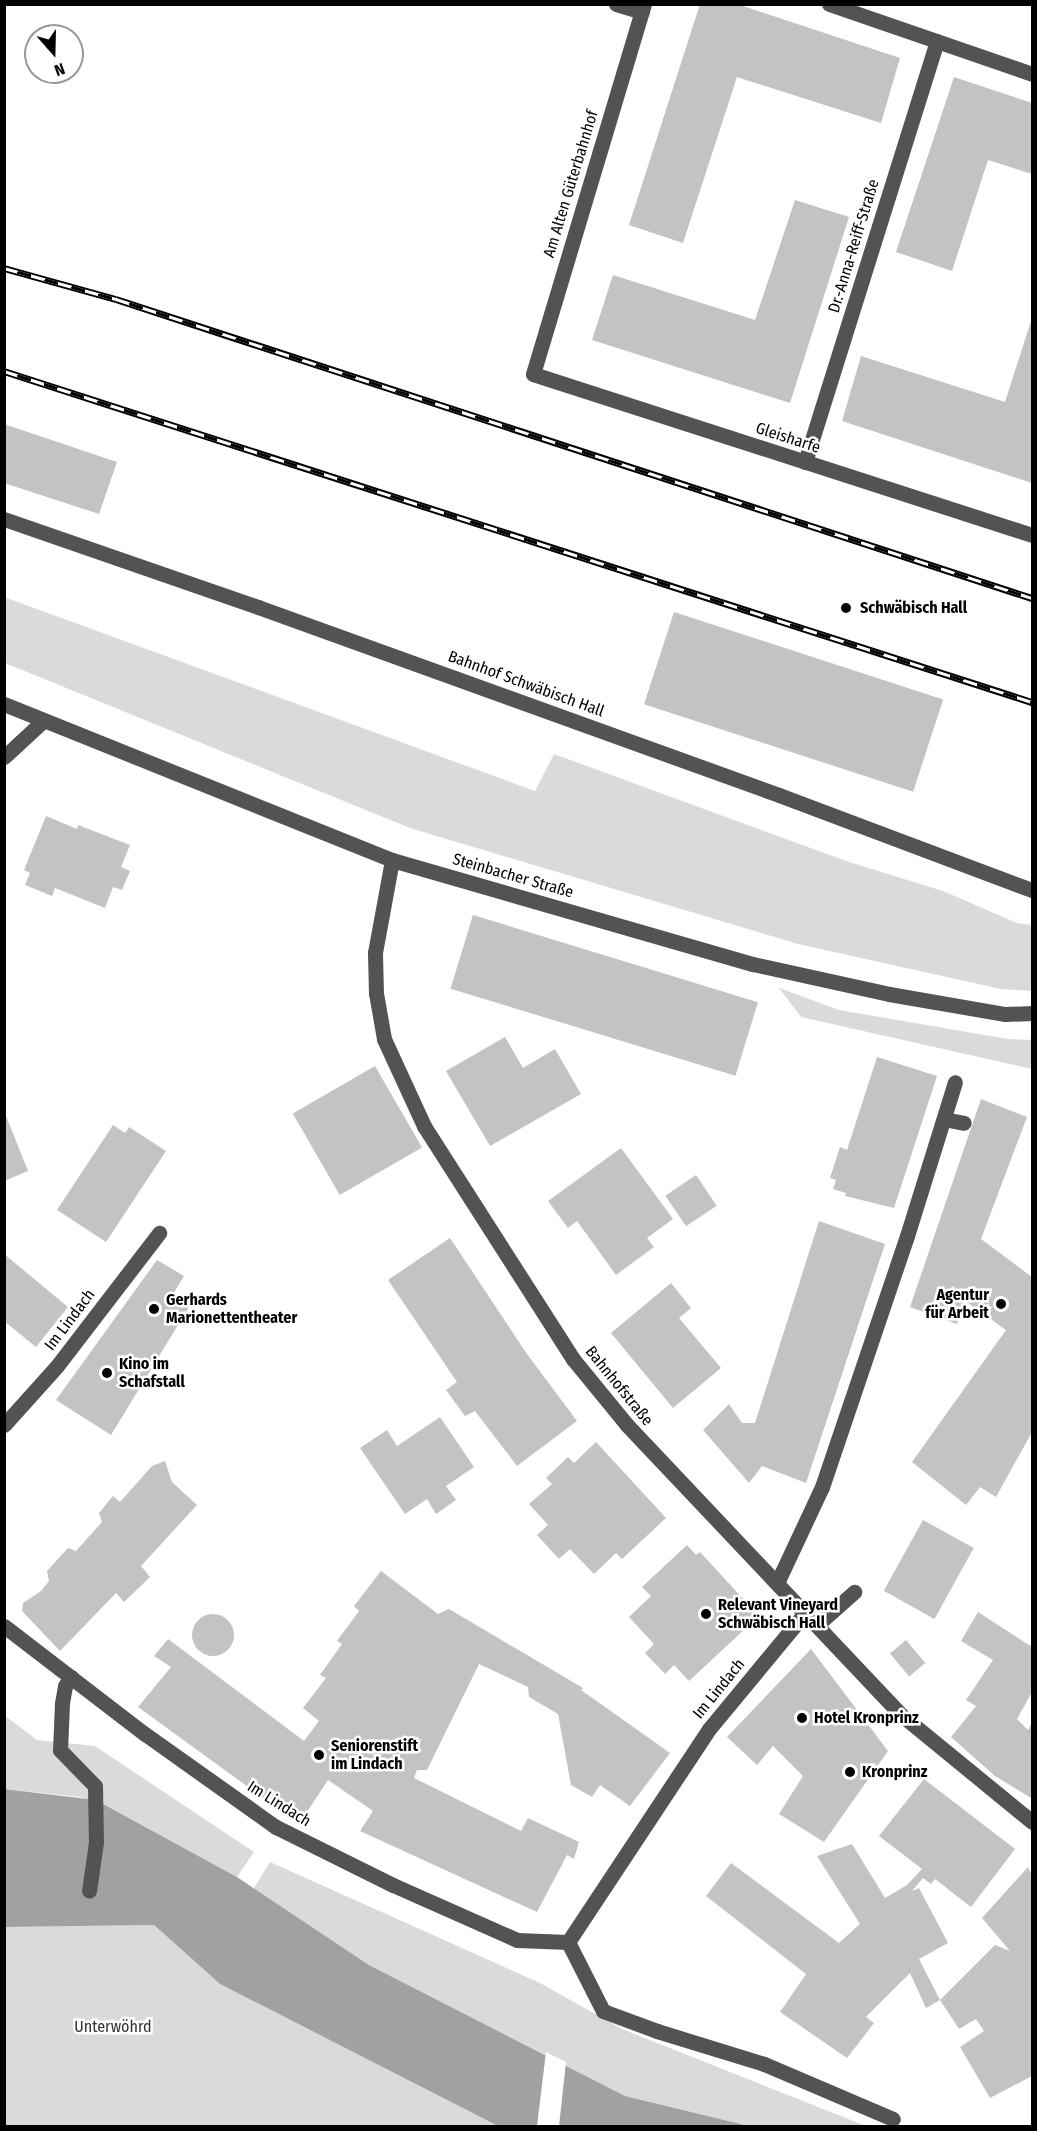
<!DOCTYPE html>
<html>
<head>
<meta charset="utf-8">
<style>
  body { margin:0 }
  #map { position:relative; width:1037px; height:2131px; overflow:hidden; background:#fff; font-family:"Fira Sans Condensed",sans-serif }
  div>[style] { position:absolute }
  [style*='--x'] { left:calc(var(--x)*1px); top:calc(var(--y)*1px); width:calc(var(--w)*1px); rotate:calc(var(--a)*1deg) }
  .green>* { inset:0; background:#dadada }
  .water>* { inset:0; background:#a1a1a1 }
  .pier>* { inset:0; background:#fff }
  .building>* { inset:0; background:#c3c3c3; transform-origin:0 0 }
  .round { border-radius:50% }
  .minor>* { height:15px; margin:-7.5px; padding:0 7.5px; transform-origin:7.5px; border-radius:7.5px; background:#535353 }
  .rail>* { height:7px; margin-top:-3.5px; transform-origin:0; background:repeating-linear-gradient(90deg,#fff 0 14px,#000 0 28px); box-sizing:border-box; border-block:2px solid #000 }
  .dots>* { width:16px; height:16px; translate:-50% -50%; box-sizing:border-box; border:3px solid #fff; border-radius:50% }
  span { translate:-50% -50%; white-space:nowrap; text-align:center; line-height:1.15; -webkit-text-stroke:5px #fff; paint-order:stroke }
  .street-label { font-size:16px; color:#000 }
  .poi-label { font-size:16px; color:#000; font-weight:700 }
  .left { translate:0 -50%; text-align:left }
  .right { translate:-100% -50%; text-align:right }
  .park-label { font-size:16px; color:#313131 }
  .frame { position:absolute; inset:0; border:6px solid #000; pointer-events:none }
  .north { position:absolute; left:24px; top:24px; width:60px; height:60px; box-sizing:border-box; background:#fff; border:2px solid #999; border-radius:50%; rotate:160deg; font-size:16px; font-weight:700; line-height:24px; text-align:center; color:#000 }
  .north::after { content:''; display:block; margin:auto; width:21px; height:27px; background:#000; clip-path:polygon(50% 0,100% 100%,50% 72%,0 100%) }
</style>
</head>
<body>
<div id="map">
  <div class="green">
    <i style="clip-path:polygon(4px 597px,535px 791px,554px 754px,846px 861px,943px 891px,1017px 923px,1032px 925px,1032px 991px,1001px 989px,798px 944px,410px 828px,5px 663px)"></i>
    <i style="clip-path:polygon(779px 988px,839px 1010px,1008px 1039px,1032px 1040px,1032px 1069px,801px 1017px)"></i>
    <i style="clip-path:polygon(4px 1715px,37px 1740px,95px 1746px,254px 1852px,237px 1877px,102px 1803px,80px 1797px,5px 1789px)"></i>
    <i style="clip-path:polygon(270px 1862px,540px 1983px,622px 2029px,866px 2126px,749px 2126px,625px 2096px,369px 1965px,254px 1888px)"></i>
    <i style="clip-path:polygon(154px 1925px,220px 1984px,498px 2126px,5px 2126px,4px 1927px)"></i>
  </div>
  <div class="water">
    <i style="clip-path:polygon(4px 1789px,96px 1800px,237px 1877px,369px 1965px,625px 2096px,749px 2126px,498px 2126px,220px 1984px,154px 1925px,5px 1927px)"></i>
  </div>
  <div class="pier">
    <i style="clip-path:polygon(546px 2052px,566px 2062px,559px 2126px,537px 2126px)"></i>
  </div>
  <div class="building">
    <i style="clip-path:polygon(700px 4px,737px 4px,900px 58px,881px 123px,737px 77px,683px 243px,629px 225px)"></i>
    <i style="clip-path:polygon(954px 77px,1032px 103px,1032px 174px,988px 160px,952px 271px,896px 252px)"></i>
    <i style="clip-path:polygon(795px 200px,849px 217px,790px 403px,592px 340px,613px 275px,755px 320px)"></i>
    <i style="clip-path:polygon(1032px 318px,1032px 483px,842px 421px,861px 356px,1005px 402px)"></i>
    <i style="clip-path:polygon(4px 424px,117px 462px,99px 514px,4px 483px)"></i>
    <i style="left:674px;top:612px;width:283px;height:97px;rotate:18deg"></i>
    <i style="clip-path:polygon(46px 816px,77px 829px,78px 825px,130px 845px,121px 867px,130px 871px,122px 890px,113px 887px,105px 908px,55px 888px,52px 896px,25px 885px,30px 873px,24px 870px)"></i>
    <i style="left:473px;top:915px;width:298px;height:77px;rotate:17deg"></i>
    <i style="clip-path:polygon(505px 1037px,523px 1068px,555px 1049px,581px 1094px,490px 1146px,446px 1071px)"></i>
    <i style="clip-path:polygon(877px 1057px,937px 1076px,894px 1208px,845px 1196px,846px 1193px,833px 1189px,836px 1180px,830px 1178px,840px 1147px,847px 1150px)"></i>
    <i style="left:375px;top:1066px;width:94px;height:95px;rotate:60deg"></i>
    <i style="clip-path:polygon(981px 1099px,1027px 1117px,981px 1239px,1032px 1277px,1032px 1432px,996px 1497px,980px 1487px,966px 1505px,912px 1462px,1006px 1330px,964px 1300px,957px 1324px,910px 1307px)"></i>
    <i style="clip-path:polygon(4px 1111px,28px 1171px,4px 1181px)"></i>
    <i style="clip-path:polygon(113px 1125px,125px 1133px,129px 1127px,166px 1151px,106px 1242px,57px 1210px)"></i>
    <i style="clip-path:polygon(621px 1148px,673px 1219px,647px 1238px,654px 1247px,616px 1275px,577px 1221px,568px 1228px,548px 1201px)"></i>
    <i style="left:696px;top:1175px;width:37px;height:37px;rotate:56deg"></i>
    <i style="clip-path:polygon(819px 1221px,885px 1244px,806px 1483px,762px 1466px,749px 1483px,703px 1430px,729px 1404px,742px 1423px,755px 1423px)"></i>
    <i style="clip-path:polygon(450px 1238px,527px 1354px,577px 1421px,517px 1466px,475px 1411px,465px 1416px,446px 1390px,457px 1382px,388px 1280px)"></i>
    <i style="clip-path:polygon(4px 1254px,68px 1307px,36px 1347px,4px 1321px)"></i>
    <i style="clip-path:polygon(157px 1260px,184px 1276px,172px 1296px,189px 1307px,111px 1435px,56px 1400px)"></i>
    <i style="clip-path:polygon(671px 1283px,691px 1308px,679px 1318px,721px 1368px,673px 1408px,611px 1333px)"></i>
    <i style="clip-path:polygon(440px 1417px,474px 1467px,446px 1486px,456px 1500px,436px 1514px,427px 1499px,405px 1514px,360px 1448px,387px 1430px,397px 1446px)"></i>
    <i style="clip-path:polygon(596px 1442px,666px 1518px,622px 1559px,616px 1553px,594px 1574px,570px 1549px,559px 1559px,537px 1535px,548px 1525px,529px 1504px,552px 1484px,546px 1478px,568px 1457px,574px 1463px)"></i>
    <i style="clip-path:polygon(165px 1461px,172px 1482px,197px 1505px,141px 1566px,150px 1577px,124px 1602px,116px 1593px,60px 1651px,22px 1611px,23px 1603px,41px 1591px,49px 1581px,47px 1571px,68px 1548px,76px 1551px,102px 1522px,99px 1513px,113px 1496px,120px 1502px,152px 1466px)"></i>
    <i style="left:923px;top:1520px;width:58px;height:81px;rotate:29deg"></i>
    <i style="clip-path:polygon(687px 1545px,696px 1555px,700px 1552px,759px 1616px,689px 1681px,674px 1665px,665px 1674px,645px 1653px,654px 1644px,629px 1617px,651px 1596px,642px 1587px)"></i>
    <i style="clip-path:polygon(381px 1571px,438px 1614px,449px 1609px,583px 1688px,581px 1690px,670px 1753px,630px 1806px,600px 1785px,592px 1797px,571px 1785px,558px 1714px,529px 1697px,528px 1687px,479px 1664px,427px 1770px,417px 1770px,414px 1778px,521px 1831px,528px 1818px,579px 1842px,574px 1859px,567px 1855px,537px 1912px,360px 1831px,373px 1811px,328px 1780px,299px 1824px,138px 1707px,171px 1667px,154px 1656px,168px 1639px,304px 1741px,319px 1721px,303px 1708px,326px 1678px,320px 1675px,342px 1644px,337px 1641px,359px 1611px,354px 1606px)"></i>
    <i style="clip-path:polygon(978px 1612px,1032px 1647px,1032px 1692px,1017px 1719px,1028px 1730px,1032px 1722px,1031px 1798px,995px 1776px,951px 1737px,976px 1706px,966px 1700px,993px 1660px,961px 1641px)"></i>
    <i class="round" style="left:192px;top:1614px;width:42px;height:42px"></i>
    <i style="left:906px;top:1640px;width:30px;height:21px;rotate:50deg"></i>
    <i style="clip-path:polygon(811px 1649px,888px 1751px,824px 1842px,779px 1814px,803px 1776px,773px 1746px,757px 1765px,727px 1737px)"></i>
    <i style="clip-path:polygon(924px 1779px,1015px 1849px,971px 1907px,935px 1879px,931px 1884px,923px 1878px,912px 1891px,919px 1888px,948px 1943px,919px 1959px,940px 2000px,995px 1945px,1010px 1951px,982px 1918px,1028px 1867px,1032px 1876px,1032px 2076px,990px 2098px,960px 2047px,984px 2031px,976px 2019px,959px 2029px,940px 2000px,926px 2008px,910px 1973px,866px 2017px,874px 2023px,847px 2058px,780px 2012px,806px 1974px,706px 1896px,731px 1863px,839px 1943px,860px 1924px,817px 1856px,852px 1844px,885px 1898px,907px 1885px,922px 1869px,879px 1836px)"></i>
  </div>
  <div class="minor">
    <i style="--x:616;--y:4;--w:27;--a:17"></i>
    <i style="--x:644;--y:4;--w:386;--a:106.7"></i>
    <i style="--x:533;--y:374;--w:524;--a:17.88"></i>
    <i style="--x:829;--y:4;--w:215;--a:19"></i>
    <i style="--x:805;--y:462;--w:441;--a:-72.6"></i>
    <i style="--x:4;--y:519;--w:269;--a:19.1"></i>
    <i style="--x:258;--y:607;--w:554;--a:19.84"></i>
    <i style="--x:779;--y:795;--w:270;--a:20.6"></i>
    <i style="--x:4;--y:704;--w:418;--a:21.9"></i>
    <i style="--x:392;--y:860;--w:376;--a:16.1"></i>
    <i style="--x:753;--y:964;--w:139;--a:12.4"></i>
    <i style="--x:889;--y:994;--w:118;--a:9.8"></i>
    <i style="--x:1005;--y:1014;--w:27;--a:-2"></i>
    <i style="--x:4;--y:757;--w:53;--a:-42.7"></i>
    <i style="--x:392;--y:860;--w:95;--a:100.4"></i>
    <i style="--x:375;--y:953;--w:40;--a:88.6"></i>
    <i style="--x:376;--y:993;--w:47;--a:80.1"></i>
    <i style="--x:384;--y:1039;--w:96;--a:65.3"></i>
    <i style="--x:424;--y:1126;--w:277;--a:57.4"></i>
    <i style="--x:573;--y:1359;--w:85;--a:50.7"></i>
    <i style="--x:627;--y:1425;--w:396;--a:46.6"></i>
    <i style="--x:899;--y:1713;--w:172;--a:39.3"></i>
    <i style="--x:944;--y:1119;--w:20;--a:11"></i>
    <i style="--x:4;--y:1425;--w:79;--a:-48.1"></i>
    <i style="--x:57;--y:1366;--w:168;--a:-52.5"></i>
    <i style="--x:777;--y:1583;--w:106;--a:-64.9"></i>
    <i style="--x:822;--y:1487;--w:265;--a:-71.3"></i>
    <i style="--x:907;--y:1236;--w:161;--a:-72.7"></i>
    <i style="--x:817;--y:1625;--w:50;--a:-41.7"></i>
    <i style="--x:4;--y:1626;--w:178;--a:37.5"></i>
    <i style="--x:145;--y:1734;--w:161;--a:35.4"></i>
    <i style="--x:276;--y:1827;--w:131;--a:26.4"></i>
    <i style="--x:393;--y:1885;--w:136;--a:23.9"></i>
    <i style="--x:517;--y:1940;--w:51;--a:2.2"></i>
    <i style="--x:71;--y:1677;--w:11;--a:124"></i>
    <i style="--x:65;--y:1686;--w:17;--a:100"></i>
    <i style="--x:62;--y:1703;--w:47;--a:92.4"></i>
    <i style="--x:60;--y:1750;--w:50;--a:45.8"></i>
    <i style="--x:95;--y:1786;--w:56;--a:89"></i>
    <i style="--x:96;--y:1842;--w:49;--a:98.1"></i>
    <i style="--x:568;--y:1942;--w:255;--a:-56.5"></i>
    <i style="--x:709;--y:1729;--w:151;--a:-50.4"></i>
    <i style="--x:568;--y:1942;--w:77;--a:63.1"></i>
    <i style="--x:603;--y:2011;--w:58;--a:20.3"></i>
    <i style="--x:657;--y:2031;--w:112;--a:17.1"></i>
    <i style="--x:764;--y:2064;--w:140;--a:23.1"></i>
  </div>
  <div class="rail">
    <i style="--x:4;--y:268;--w:116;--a:15.5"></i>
    <i style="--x:116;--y:299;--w:964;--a:18.08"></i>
    <i style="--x:4;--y:371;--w:1080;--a:17.85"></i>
  </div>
  <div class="dots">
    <i style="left:846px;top:608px;background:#000"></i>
    <i style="left:1001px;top:1304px;background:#000"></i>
    <i style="left:154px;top:1309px;background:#000"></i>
    <i style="left:107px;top:1373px;background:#000"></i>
    <i style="left:706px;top:1614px;background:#000"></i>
    <i style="left:802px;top:1718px;background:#000"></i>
    <i style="left:319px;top:1755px;background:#000"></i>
    <i style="left:850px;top:1772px;background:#000"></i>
  </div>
  <div class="street-label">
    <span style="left:571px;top:184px;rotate:-73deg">Am Alten Güterbahnhof</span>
    <span style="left:854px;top:246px;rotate:-73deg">Dr.-Anna-Reiff-Straße</span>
    <span style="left:788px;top:438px;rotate:18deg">Gleisharfe</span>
    <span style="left:526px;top:684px;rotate:20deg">Bahnhof Schwäbisch Hall</span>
    <span style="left:513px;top:876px;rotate:16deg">Steinbacher Straße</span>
    <span style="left:70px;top:1320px;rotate:-53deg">Im Lindach</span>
    <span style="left:619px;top:1386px;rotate:51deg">Bahnhofstraße</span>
    <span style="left:719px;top:1689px;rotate:-51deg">Im Lindach</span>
    <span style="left:279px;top:1804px;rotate:32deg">Im Lindach</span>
  </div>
  <div class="poi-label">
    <span class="left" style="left:860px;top:608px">Schwäbisch Hall</span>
    <span class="right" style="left:989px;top:1304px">Agentur<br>für Arbeit</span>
    <span class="left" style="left:166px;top:1309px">Gerhards<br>Marionettentheater</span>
    <span class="left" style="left:119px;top:1373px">Kino im<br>Schafstall</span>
    <span class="left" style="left:718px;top:1614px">Relevant Vineyard<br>Schwäbisch Hall</span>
    <span class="left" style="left:814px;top:1718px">Hotel Kronprinz</span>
    <span class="left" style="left:331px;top:1755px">Seniorenstift<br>im Lindach</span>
    <span class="left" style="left:862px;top:1772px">Kronprinz</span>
  </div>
  <div class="park-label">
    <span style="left:113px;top:2027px">Unterwöhrd</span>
  </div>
  <div class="frame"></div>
  <div class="north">N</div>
</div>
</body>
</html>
